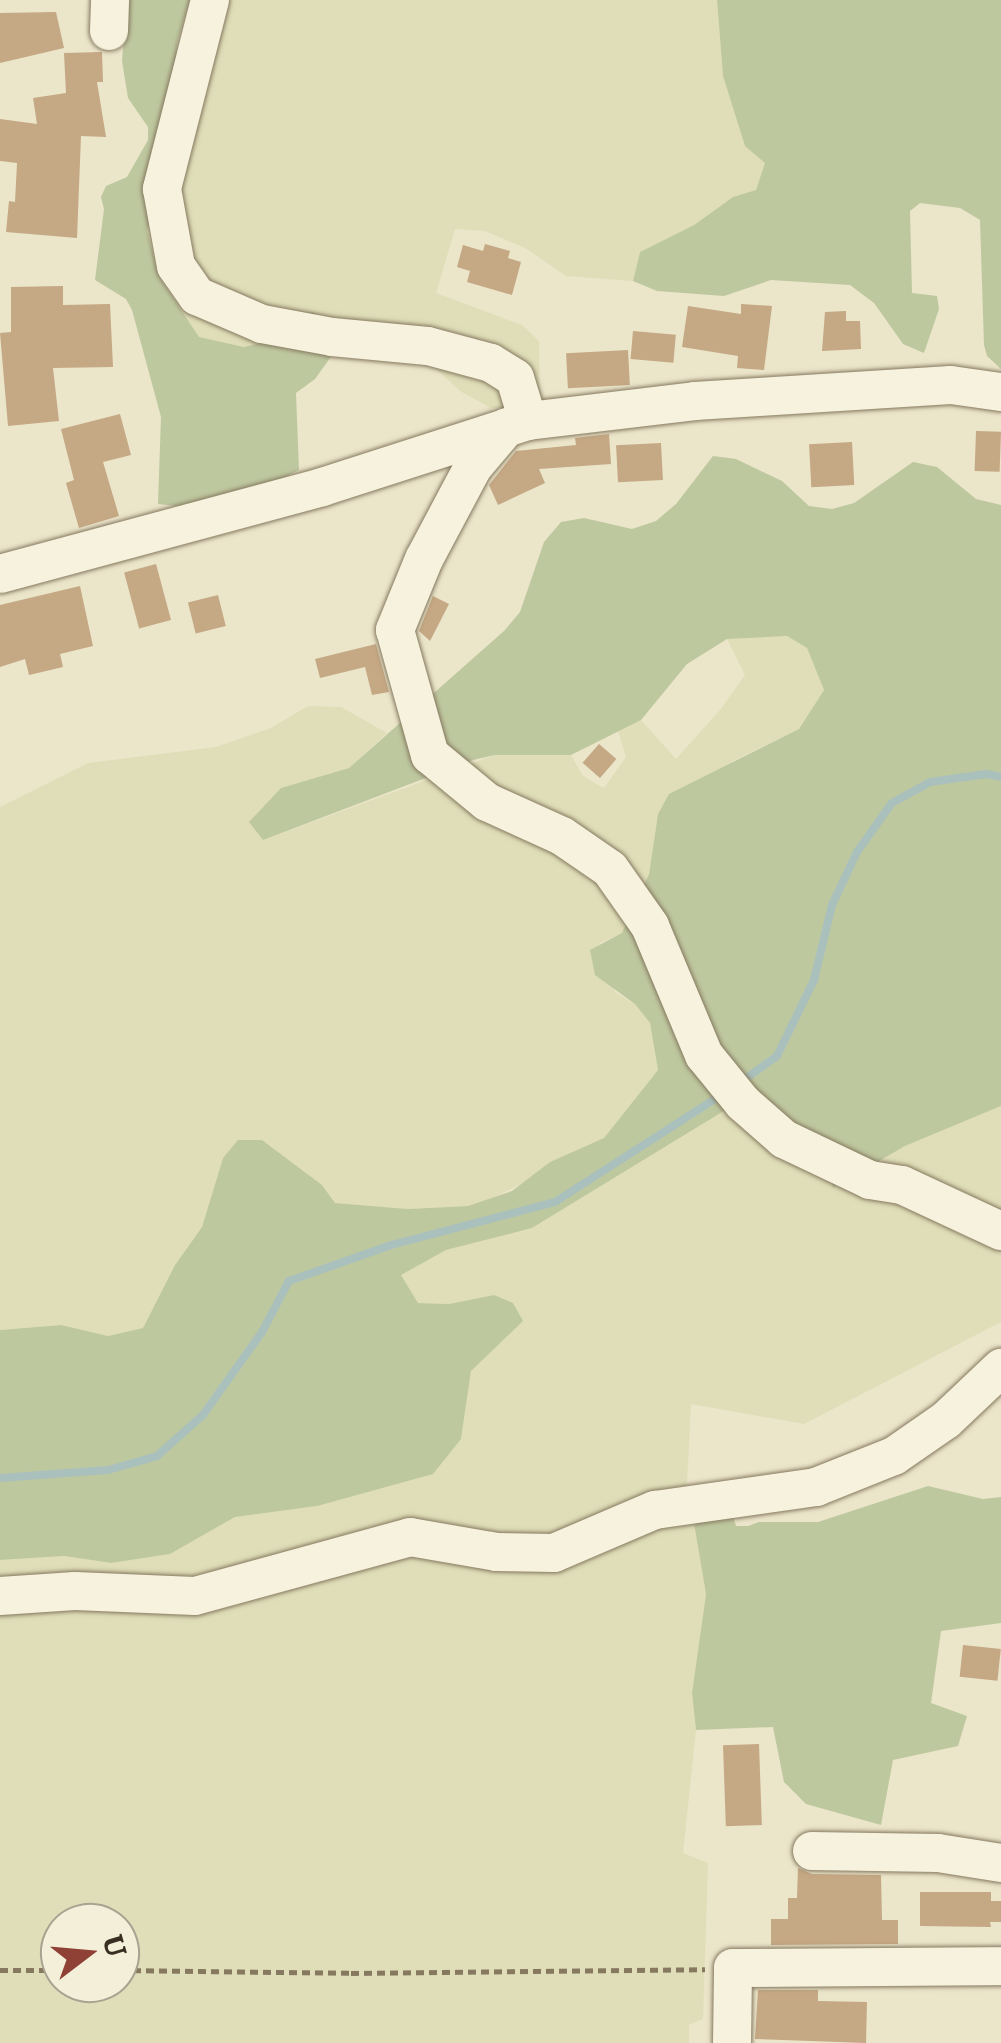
<!DOCTYPE html>
<html>
<head>
<meta charset="utf-8">
<style>
  body { margin:0 }
  #map { position:relative; width:1001px; height:2043px; overflow:hidden; background:#ebe5ca; font-family:Literata,serif }
  div>[style] { position:absolute }
  [style*='--x'] { left:calc(var(--x)*1px); top:calc(var(--y)*1px); width:calc(var(--w)*1px); rotate:calc(var(--a)*1deg) }
  .farmland>* { inset:0; background:#dfdeb8 }
  .green>* { inset:0; background:#bec89f }
  .stream>* { height:8px; margin:-4px; padding:0 4px; transform-origin:4px; border-radius:4px; background:#aac0bc }
  .building>* { inset:0; background:#c5a884; transform-origin:0 0 }
  .path>* { height:5px; margin-top:-2.5px; transform-origin:0; background:repeating-linear-gradient(90deg,#867960 0 8px,transparent 0 13px) }
  .roads { filter:drop-shadow(0 0 2px #867960) drop-shadow(0 0 2px #867960) }
  .minor>* { height:38px; margin:-19px; padding:0 19px; transform-origin:19px; border-radius:19px; background:#f6f2dd }
  span { translate:-50% -50%; white-space:nowrap; text-align:center; line-height:1.15; -webkit-text-stroke:8px #f3efd9; paint-order:stroke }
  .north { position:absolute; left:40px; top:1903px; width:100px; height:100px; box-sizing:border-box; background:#f3efd9; border:2px solid #a8a290; border-radius:50%; rotate:74deg; font-size:28px; font-weight:700; line-height:40px; text-align:center; color:#382f22 }
  .north::after { content:''; display:block; margin:auto; width:35px; height:45px; background:#8f4136; clip-path:polygon(50% 0,100% 100%,50% 72%,0 100%) }
</style>
</head>
<body>
<div id="map">
  <div class="farmland">
    <i style="clip-path:polygon(190px 0,717px 0,723px 76px,745px 146px,766px 162px,756px 190px,733px 197px,694px 225px,640px 252px,633px 281px,566px 276px,527px 249px,485px 231px,455px 229px,436px 293px,522px 325px,539px 341px,540px 408px,491px 408px,460px 391px,397px 332px,275px 339px,244px 347px,221px 344px,198px 337px,159px 277px,146px 230px,159px 169px,170px 146px,177px 43px)"></i>
    <i style="clip-path:polygon(787px 636px,807px 648px,824px 690px,799px 729px,733px 761px,658px 814px,649px 874px,622px 934px,599px 943px,615px 992px,635px 1004px,650px 1023px,658px 1070px,604px 1138px,550px 1162px,533px 1178px,491px 1199px,468px 1206px,408px 1209px,335px 1203px,322px 1185px,262px 1140px,223px 1158px,202px 1227px,175px 1265px,143px 1328px,107px 1336px,61px 1325px,0 1330px,0 807px,88px 763px,216px 747px,271px 728px,308px 706px,341px 707px,387px 733px,349px 768px,281px 788px,263px 840px,495px 755px,571px 755px,583px 776px,604px 788px,626px 757px,618px 731px,641px 720px,676px 759px,720px 710px,745px 675px,727px 639px)"></i>
    <i style="clip-path:polygon(evenodd,732px 1106px,820px 1142px,833px 1188px,905px 1146px,1001px 1106px,1001px 1322px,804px 1424px,691px 1404px,687px 1483px,706px 1594px,692px 1693px,696px 1730px,683px 1853px,708px 1863px,703px 2019px,689px 2025px,689px 2043px,0 2043px,0 1560px,64px 1556px,111px 1563px,170px 1554px,235px 1517px,317px 1506px,461px 1439px,471px 1371px,494px 1295px,449px 1304px,417px 1303px,400px 1275px,446px 1250px,532px 1228px,732px 1106px,60px 1923px,120px 1923px,120px 1983px,60px 1983px,60px 1923px)"></i>
  </div>
  <div class="green">
    <i style="clip-path:polygon(127px 0,190px 0,177px 43px,170px 147px,159px 169px,147px 231px,159px 277px,199px 337px,244px 347px,275px 339px,302px 314px,313px 312px,332px 325px,338px 347px,315px 379px,296px 393px,299px 470px,250px 494px,186px 507px,158px 504px,161px 417px,132px 310px,126px 299px,95px 280px,104px 209px,101px 197px,106px 186px,127px 177px,148px 140px,148px 127px,128px 98px,122px 61px)"></i>
    <i style="clip-path:polygon(717px 0,1001px 0,1001px 369px,987px 356px,984px 345px,980px 220px,960px 208px,920px 203px,910px 211px,912px 293px,937px 296px,939px 309px,924px 353px,903px 344px,874px 303px,850px 285px,771px 280px,724px 296px,657px 291px,633px 281px,640px 252px,694px 225px,733px 197px,756px 190px,765px 163px,745px 146px,723px 76px)"></i>
    <i style="clip-path:polygon(713px 456px,736px 459px,782px 481px,809px 506px,832px 509px,854px 503px,913px 462px,937px 467px,976px 499px,1001px 505px,1001px 1106px,905px 1146px,833px 1188px,819px 1142px,732px 1106px,532px 1228px,446px 1250px,401px 1275px,418px 1303px,449px 1304px,494px 1295px,513px 1303px,523px 1321px,471px 1371px,461px 1439px,433px 1474px,317px 1506px,235px 1517px,170px 1554px,111px 1563px,64px 1556px,0 1560px,0 1330px,61px 1325px,108px 1336px,143px 1328px,175px 1265px,202px 1227px,223px 1158px,238px 1140px,262px 1140px,322px 1185px,335px 1203px,408px 1209px,468px 1206px,512px 1191px,550px 1162px,604px 1138px,658px 1070px,650px 1023px,635px 1004px,595px 975px,590px 950px,622px 933px,649px 874px,658px 814px,669px 794px,799px 729px,824px 690px,807px 648px,787px 636px,727px 639px,687px 664px,641px 720px,571px 755px,495px 755px,473px 760px,263px 840px,249px 822px,281px 788px,349px 768px,504px 631px,520px 612px,544px 542px,561px 522px,584px 518px,632px 529px,656px 521px,676px 504px)"></i>
    <i style="clip-path:polygon(928px 1486px,983px 1499px,1001px 1497px,1001px 1623px,941px 1631px,931px 1703px,967px 1716px,958px 1746px,893px 1760px,881px 1825px,806px 1804px,784px 1782px,773px 1727px,696px 1730px,692px 1693px,706px 1594px,689px 1494px,726px 1494px,736px 1526px,748px 1526px,759px 1522px,818px 1522px)"></i>
  </div>
  <div class="stream">
    <i style="--x:741;--y:1082;--w:44;--a:-35.8"></i>
    <i style="--x:777;--y:1056;--w:85;--a:-64"></i>
    <i style="--x:814;--y:980;--w:77;--a:-76.5"></i>
    <i style="--x:832;--y:905;--w:59;--a:-64.7"></i>
    <i style="--x:857;--y:852;--w:60;--a:-54.5"></i>
    <i style="--x:892;--y:803;--w:43;--a:-28.9"></i>
    <i style="--x:930;--y:782;--w:57;--a:-8.1"></i>
    <i style="--x:986;--y:774;--w:15;--a:11"></i>
    <i style="--x:0;--y:1478;--w:108;--a:-4.2"></i>
    <i style="--x:108;--y:1470;--w:51;--a:-15.9"></i>
    <i style="--x:157;--y:1456;--w:62;--a:-41.7"></i>
    <i style="--x:203;--y:1415;--w:102;--a:-54.6"></i>
    <i style="--x:262;--y:1332;--w:58;--a:-62.1"></i>
    <i style="--x:289;--y:1281;--w:108;--a:-19.4"></i>
    <i style="--x:391;--y:1245;--w:170;--a:-14.7"></i>
    <i style="--x:555;--y:1202;--w:197;--a:-32.8"></i>
  </div>
  <div class="building">
    <i style="clip-path:polygon(56px 12px,64px 48px,0 63px,0 13px)"></i>
    <i style="clip-path:polygon(102px 52px,103px 82px,97px 82px,106px 137px,81px 136px,77px 238px,6px 232px,9px 201px,15px 202px,17px 163px,0 161px,0 119px,37px 124px,33px 98px,66px 93px,64px 53px)"></i>
    <i style="clip-path:polygon(485px 244px,510px 251px,508px 258px,521px 262px,512px 295px,467px 282px,470px 271px,457px 267px,463px 245px,483px 251px)"></i>
    <i style="clip-path:polygon(63px 286px,63px 305px,110px 304px,113px 367px,53px 368px,59px 421px,8px 426px,0 333px,11px 332px,11px 287px)"></i>
    <i style="clip-path:polygon(741px 304px,772px 306px,764px 370px,737px 368px,738px 356px,682px 347px,688px 306px,741px 314px)"></i>
    <i style="clip-path:polygon(846px 311px,846px 321px,860px 321px,861px 349px,822px 351px,825px 312px)"></i>
    <i style="left:633px;top:331px;width:43px;height:28px;rotate:5deg"></i>
    <i style="left:628px;top:350px;width:35px;height:62px;rotate:87deg"></i>
    <i style="clip-path:polygon(120px 414px,131px 455px,103px 462px,119px 516px,79px 528px,66px 483px,74px 480px,61px 429px)"></i>
    <i style="left:976px;top:431px;width:25px;height:40px;rotate:2deg"></i>
    <i style="clip-path:polygon(609px 434px,611px 464px,539px 469px,545px 483px,498px 505px,489px 485px,516px 451px,576px 445px,575px 438px)"></i>
    <i style="left:852px;top:442px;width:43px;height:43px;rotate:87deg"></i>
    <i style="left:661px;top:443px;width:37px;height:45px;rotate:87deg"></i>
    <i style="left:156px;top:564px;width:58px;height:33px;rotate:75deg"></i>
    <i style="clip-path:polygon(80px 586px,93px 646px,60px 654px,63px 667px,29px 675px,25px 659px,0 667px,0 605px)"></i>
    <i style="left:218px;top:595px;width:32px;height:31px;rotate:76deg"></i>
    <i style="clip-path:polygon(433px 596px,449px 604px,430px 641px,419px 631px)"></i>
    <i style="clip-path:polygon(376px 644px,389px 692px,372px 695px,365px 667px,320px 678px,315px 659px)"></i>
    <i style="left:599px;top:744px;width:23px;height:25px;rotate:41deg"></i>
    <i style="left:963px;top:1645px;width:38px;height:32px;rotate:6deg"></i>
    <i style="left:759px;top:1744px;width:81px;height:36px;rotate:88deg"></i>
    <i style="clip-path:polygon(798px 1868px,812px 1874px,881px 1875px,882px 1920px,898px 1920px,898px 1944px,771px 1945px,771px 1919px,788px 1919px,788px 1898px,797px 1898px)"></i>
    <i style="clip-path:polygon(920px 1892px,991px 1892px,991px 1901px,1001px 1901px,1001px 1922px,990px 1922px,991px 1927px,920px 1926px)"></i>
    <i style="clip-path:polygon(758px 1990px,818px 1990px,818px 2001px,867px 2002px,866px 2043px,755px 2039px)"></i>
  </div>
  <div class="path">
    <i style="--x:0;--y:1970;--w:60;--a:0"></i>
    <i style="--x:120;--y:1970;--w:231;--a:0.7"></i>
    <i style="--x:351;--y:1973;--w:354;--a:-0.6"></i>
  </div>
  <div class="roads">
    <div class="minor">
      <i style="--x:210;--y:0;--w:195;--a:104.3"></i>
      <i style="--x:162;--y:189;--w:78;--a:79.7"></i>
      <i style="--x:176;--y:266;--w:37;--a:55"></i>
      <i style="--x:197;--y:296;--w:71;--a:23.3"></i>
      <i style="--x:262;--y:324;--w:71;--a:10.5"></i>
      <i style="--x:332;--y:337;--w:96;--a:5.4"></i>
      <i style="--x:428;--y:346;--w:65;--a:15.1"></i>
      <i style="--x:491;--y:363;--w:28;--a:32"></i>
      <i style="--x:515;--y:378;--w:45;--a:73.2"></i>
      <i style="--x:109;--y:31;--w:31;--a:-88"></i>
      <i style="--x:507;--y:427;--w:52;--a:130.4"></i>
      <i style="--x:473;--y:467;--w:104;--a:118"></i>
      <i style="--x:424;--y:559;--w:77;--a:112.2"></i>
      <i style="--x:395;--y:630;--w:130;--a:74.4"></i>
      <i style="--x:430;--y:755;--w:74;--a:39.5"></i>
      <i style="--x:487;--y:802;--w:82;--a:24.4"></i>
      <i style="--x:562;--y:836;--w:58;--a:34.5"></i>
      <i style="--x:610;--y:869;--w:70;--a:54.9"></i>
      <i style="--x:650;--y:926;--w:140;--a:67.3"></i>
      <i style="--x:704;--y:1055;--w:62;--a:50.9"></i>
      <i style="--x:743;--y:1103;--w:55;--a:41.3"></i>
      <i style="--x:784;--y:1139;--w:95;--a:25.5"></i>
      <i style="--x:870;--y:1180;--w:32;--a:9"></i>
      <i style="--x:902;--y:1185;--w:109;--a:24.9"></i>
      <i style="--x:0;--y:574;--w:334;--a:-15.1"></i>
      <i style="--x:322;--y:487;--w:216;--a:-17.8"></i>
      <i style="--x:528;--y:421;--w:168;--a:-6.8"></i>
      <i style="--x:695;--y:401;--w:256;--a:-3.6"></i>
      <i style="--x:951;--y:385;--w:50;--a:8"></i>
      <i style="--x:0;--y:1596;--w:75;--a:-3.8"></i>
      <i style="--x:75;--y:1591;--w:120;--a:2.4"></i>
      <i style="--x:195;--y:1596;--w:223;--a:-15.3"></i>
      <i style="--x:410;--y:1537;--w:88;--a:9.8"></i>
      <i style="--x:497;--y:1552;--w:57;--a:1"></i>
      <i style="--x:554;--y:1553;--w:110;--a:-23.1"></i>
      <i style="--x:655;--y:1510;--w:163;--a:-8.1"></i>
      <i style="--x:816;--y:1487;--w:84;--a:-21.7"></i>
      <i style="--x:894;--y:1456;--w:63;--a:-34.7"></i>
      <i style="--x:946;--y:1420;--w:76;--a:-43.4"></i>
      <i style="--x:812;--y:1851;--w:126;--a:0.9"></i>
      <i style="--x:938;--y:1853;--w:64;--a:9"></i>
      <i style="--x:732;--y:2043;--w:75;--a:-89.2"></i>
      <i style="--x:733;--y:1968;--w:268;--a:-0.4"></i>
    </div>
  </div>
  <div class="north">U</div>
</div>
</body>
</html>
